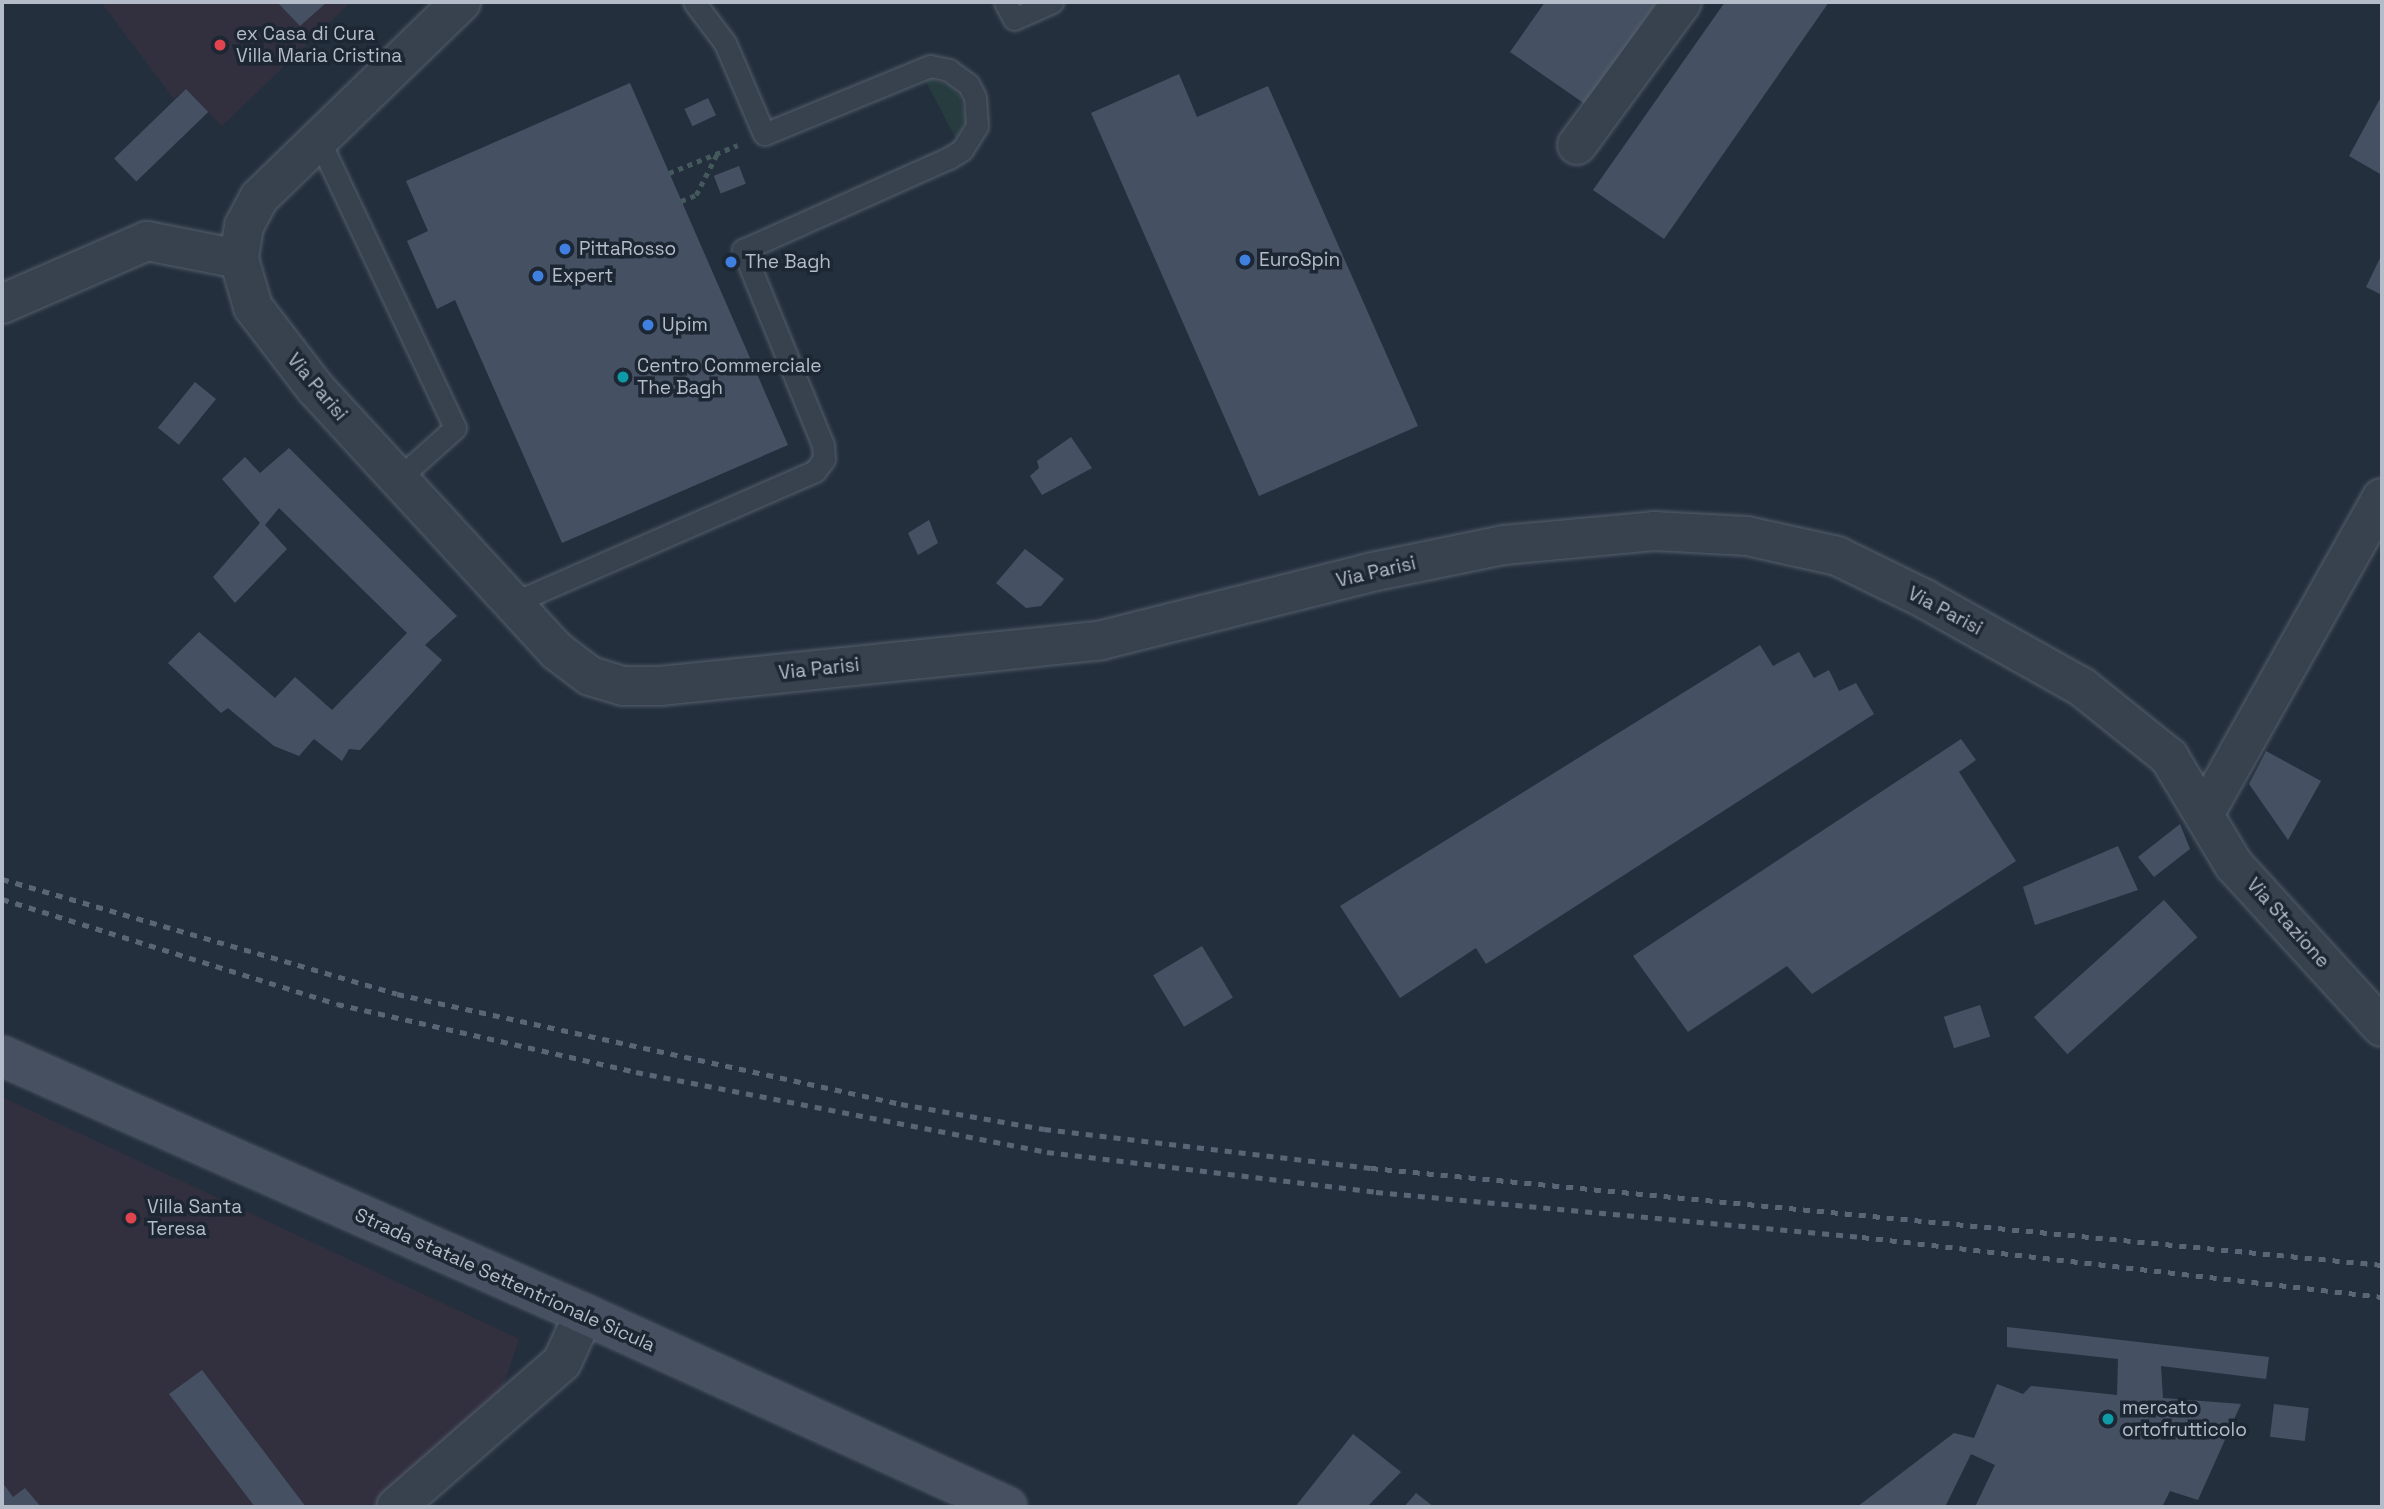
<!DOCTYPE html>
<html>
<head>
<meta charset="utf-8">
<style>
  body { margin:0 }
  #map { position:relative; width:2384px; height:1509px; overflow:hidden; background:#242f3e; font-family:"Space Grotesk",sans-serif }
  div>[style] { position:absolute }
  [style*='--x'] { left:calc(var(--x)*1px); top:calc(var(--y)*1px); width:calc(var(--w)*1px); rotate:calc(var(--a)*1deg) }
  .medical>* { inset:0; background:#32303f }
  .green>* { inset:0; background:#263c3f }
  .building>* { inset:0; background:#455162; transform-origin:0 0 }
  .path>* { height:4.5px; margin-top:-2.25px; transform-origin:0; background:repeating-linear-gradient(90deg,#44595c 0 5px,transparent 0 10px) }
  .roads { filter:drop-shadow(0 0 2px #565f6c) drop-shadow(0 0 2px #565f6c) }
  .service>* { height:21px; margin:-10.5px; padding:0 10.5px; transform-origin:10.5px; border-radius:10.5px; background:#38414e }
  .minor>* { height:38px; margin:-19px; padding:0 19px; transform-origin:19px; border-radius:19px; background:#38414e }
  .secondary>* { height:38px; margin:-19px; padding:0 19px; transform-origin:19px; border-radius:19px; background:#465061 }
  .rail>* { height:5px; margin-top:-2.5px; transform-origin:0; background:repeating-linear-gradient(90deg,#5a6575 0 7px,transparent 0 14px) }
  .dots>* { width:19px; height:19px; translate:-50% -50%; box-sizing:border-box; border:4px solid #1d2633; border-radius:50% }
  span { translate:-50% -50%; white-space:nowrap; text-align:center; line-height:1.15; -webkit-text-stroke:7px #1d2633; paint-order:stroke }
  .poi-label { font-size:19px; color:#b4bcc9 }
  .left { translate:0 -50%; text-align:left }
  .street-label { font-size:19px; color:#b4bcc9 }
  .frame { position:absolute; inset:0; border:4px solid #b4bcc9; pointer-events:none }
</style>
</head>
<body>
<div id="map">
  <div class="medical">
    <i style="clip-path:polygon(101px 2px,351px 2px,222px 126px,186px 89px,174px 99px)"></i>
    <i style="clip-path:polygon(2px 1097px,519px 1339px,503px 1387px,377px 1507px,2px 1507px)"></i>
  </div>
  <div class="green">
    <i style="clip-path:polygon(929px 78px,952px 86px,960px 96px,966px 120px,956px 139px,925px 80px)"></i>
  </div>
  <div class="building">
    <i style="clip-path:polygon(277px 2px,327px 2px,300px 26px)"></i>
    <i style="clip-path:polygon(1545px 2px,1657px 2px,1585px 104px,1510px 52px)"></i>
    <i style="clip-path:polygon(1725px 2px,1829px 2px,1664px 239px,1593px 190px)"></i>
    <i style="clip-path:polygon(1179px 74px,1197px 117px,1268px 86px,1418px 426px,1259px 496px,1091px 113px)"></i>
    <i style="clip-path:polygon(630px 83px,788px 445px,562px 543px,455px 300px,437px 309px,407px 241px,428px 231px,406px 181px)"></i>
    <i style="left:186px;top:89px;width:32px;height:100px;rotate:46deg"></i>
    <i style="clip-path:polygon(2382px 95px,2382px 175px,2349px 156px)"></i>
    <i style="left:708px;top:98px;width:19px;height:26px;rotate:65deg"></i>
    <i style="left:739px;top:166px;width:19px;height:27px;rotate:69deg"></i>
    <i style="clip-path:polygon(2382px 254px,2382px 295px,2366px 287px)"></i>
    <i style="left:195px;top:382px;width:27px;height:59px;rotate:39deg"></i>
    <i style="clip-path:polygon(1071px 437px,1092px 468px,1042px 495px,1030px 476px,1039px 468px,1037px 461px)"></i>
    <i style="clip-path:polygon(289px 448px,457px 616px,425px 645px,442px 660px,360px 750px,349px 749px,342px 761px,314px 739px,299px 756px,274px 746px,228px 708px,221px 713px,168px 663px,199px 632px,275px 698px,295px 677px,332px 710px,407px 633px,279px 508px,265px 525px,287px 549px,235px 603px,213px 577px,260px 523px,222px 479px,245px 457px,260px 473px)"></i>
    <i style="clip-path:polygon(929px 520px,938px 543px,918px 555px,908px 533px)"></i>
    <i style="clip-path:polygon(1025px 549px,1064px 579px,1041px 606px,1026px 608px,996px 583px)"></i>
    <i style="clip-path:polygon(1760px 645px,1773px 666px,1799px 652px,1814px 678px,1829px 670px,1839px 691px,1856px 683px,1874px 714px,1486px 964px,1476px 948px,1400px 998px,1340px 906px)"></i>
    <i style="clip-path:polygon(1961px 739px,1976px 760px,1959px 772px,2016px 861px,1812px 994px,1787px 966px,1688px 1032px,1633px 956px)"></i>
    <i style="clip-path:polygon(2266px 751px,2321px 781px,2288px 840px,2249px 784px)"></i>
    <i style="clip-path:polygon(2180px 824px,2190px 849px,2154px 877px,2138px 857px)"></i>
    <i style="clip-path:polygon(2118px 846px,2138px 890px,2035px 925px,2023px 887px)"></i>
    <i style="left:2164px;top:900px;width:50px;height:175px;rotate:48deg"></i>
    <i style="left:1202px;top:946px;width:60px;height:57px;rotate:59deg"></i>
    <i style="left:1980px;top:1005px;width:33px;height:38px;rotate:72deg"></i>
    <i style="clip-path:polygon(2007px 1327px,2269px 1357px,2266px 1379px,2161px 1366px,2163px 1398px,2241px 1404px,2198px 1500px,2170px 1491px,2162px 1507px,1975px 1507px,1995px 1465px,1971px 1454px,1945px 1507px,1857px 1507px,1954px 1433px,1974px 1438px,1997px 1384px,2023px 1394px,2031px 1386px,2117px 1395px,2118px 1359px,2007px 1347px)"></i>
    <i style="clip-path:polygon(202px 1370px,306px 1507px,255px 1507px,169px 1394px)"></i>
    <i style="left:2274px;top:1404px;width:35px;height:33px;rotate:7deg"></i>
    <i style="clip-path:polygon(1353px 1434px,1401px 1472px,1367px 1507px,1295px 1507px)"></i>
    <i style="clip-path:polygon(2px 1482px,13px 1497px,25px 1488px,41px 1507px,2px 1507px)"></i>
    <i style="clip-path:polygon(1416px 1493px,1434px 1507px,1404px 1507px)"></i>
  </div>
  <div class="path">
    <i style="--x:669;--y:173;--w:74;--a:-22.1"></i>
    <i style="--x:681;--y:201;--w:16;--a:-22"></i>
    <i style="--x:696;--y:195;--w:46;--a:-62.9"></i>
  </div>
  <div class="roads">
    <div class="service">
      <i style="--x:1005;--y:2;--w:19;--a:62"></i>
      <i style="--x:1014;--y:19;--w:42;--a:-24.1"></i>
      <i style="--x:319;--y:140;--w:318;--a:64.7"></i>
      <i style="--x:455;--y:428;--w:76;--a:138.2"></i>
      <i style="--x:513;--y:603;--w:330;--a:-23.6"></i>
      <i style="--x:815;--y:471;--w:15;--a:-53"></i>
      <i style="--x:824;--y:459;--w:14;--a:-94"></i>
      <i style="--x:823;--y:445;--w:211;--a:-112.3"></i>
      <i style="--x:743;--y:250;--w:226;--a:-24.1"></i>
      <i style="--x:949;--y:158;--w:15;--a:-32"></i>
      <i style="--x:962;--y:150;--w:28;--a:-58"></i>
      <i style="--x:977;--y:126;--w:29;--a:-94"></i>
      <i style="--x:975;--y:97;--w:15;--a:-118"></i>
      <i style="--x:968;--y:84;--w:24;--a:-144"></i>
      <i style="--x:949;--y:70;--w:19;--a:-168"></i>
      <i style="--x:930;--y:66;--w:179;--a:157.7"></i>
      <i style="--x:764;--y:134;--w:99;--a:-113.2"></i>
      <i style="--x:725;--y:43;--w:51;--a:-127.1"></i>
    </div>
    <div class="minor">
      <i style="--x:461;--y:2;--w:281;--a:135.9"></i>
      <i style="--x:259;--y:198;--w:32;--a:118"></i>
      <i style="--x:244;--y:226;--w:33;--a:99"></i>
      <i style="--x:239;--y:259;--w:50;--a:73.7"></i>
      <i style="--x:253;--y:307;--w:103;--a:52.5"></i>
      <i style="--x:316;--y:389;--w:356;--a:47.4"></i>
      <i style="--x:557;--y:651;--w:41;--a:37.1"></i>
      <i style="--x:590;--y:676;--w:34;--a:17"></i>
      <i style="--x:623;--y:686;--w:37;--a:0"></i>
      <i style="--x:660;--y:686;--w:444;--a:-5.9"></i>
      <i style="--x:1102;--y:640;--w:278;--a:-14.1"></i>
      <i style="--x:1372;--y:572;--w:135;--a:-11.6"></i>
      <i style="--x:1504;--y:545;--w:151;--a:-5.3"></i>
      <i style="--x:1654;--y:531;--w:93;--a:3.1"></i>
      <i style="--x:1747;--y:536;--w:92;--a:12.5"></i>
      <i style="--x:1837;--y:556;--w:98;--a:26"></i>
      <i style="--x:1925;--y:599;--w:180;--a:29.3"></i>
      <i style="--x:2082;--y:687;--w:112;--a:38.8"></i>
      <i style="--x:2169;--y:757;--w:126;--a:59"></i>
      <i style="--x:2234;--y:865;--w:219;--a:47.6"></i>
      <i style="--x:1577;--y:145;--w:177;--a:-53.7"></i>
      <i style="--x:2;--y:304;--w:158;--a:-23.5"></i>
      <i style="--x:147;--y:241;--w:94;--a:11.1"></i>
      <i style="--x:2206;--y:811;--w:359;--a:-60.7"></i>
      <i style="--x:396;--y:1507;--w:220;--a:-41.1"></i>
      <i style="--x:562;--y:1362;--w:53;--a:-65.4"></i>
    </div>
    <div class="secondary">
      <i style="--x:2;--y:1056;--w:637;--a:23.91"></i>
      <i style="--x:584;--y:1314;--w:465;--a:24.5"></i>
    </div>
  </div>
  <div class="rail">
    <i style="--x:2;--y:879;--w:411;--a:16.2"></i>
    <i style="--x:397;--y:994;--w:516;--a:12.31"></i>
    <i style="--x:901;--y:1104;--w:145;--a:9.9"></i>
    <i style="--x:1044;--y:1129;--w:329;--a:6.8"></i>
    <i style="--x:1371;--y:1168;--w:1016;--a:5.48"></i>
    <i style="--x:2;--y:899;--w:351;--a:17.4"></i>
    <i style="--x:337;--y:1004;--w:307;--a:12.8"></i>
    <i style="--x:636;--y:1072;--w:419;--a:11"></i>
    <i style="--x:1047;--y:1152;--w:331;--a:6.9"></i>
    <i style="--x:1376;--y:1192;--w:488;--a:5.3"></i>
    <i style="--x:1862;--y:1237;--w:523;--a:6.58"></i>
  </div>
  <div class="dots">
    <i style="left:220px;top:45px;background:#e0444e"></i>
    <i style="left:565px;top:249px;background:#3f7fe0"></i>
    <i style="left:1245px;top:260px;background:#3f7fe0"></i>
    <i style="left:731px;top:262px;background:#3f7fe0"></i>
    <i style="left:538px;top:276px;background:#3f7fe0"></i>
    <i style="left:648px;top:325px;background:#3f7fe0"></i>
    <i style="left:623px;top:377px;background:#0f9aa8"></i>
    <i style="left:131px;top:1218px;background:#e0444e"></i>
    <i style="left:2108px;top:1419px;background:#0f9aa8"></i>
  </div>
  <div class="poi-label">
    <span class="left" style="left:236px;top:45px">ex Casa di Cura<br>Villa Maria Cristina</span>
    <span class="left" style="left:579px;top:249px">PittaRosso</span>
    <span class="left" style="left:1259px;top:260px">EuroSpin</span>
    <span class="left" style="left:745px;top:262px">The Bagh</span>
    <span class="left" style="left:552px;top:276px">Expert</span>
    <span class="left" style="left:662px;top:325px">Upim</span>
    <span class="left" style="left:637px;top:377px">Centro Commerciale<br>The Bagh</span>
    <span class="left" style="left:147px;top:1218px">Villa Santa<br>Teresa</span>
    <span class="left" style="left:2122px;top:1419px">mercato<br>ortofrutticolo</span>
  </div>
  <div class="street-label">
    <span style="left:317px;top:387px;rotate:50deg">Via Parisi</span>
    <span style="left:1376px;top:572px;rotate:-13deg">Via Parisi</span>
    <span style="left:1945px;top:611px;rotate:28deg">Via Parisi</span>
    <span style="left:819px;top:669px;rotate:-6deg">Via Parisi</span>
    <span style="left:2288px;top:923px;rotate:48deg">Via Stazione</span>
    <span style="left:505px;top:1280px;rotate:24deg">Strada statale Settentrionale Sicula</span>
  </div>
  <div class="frame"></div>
</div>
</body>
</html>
